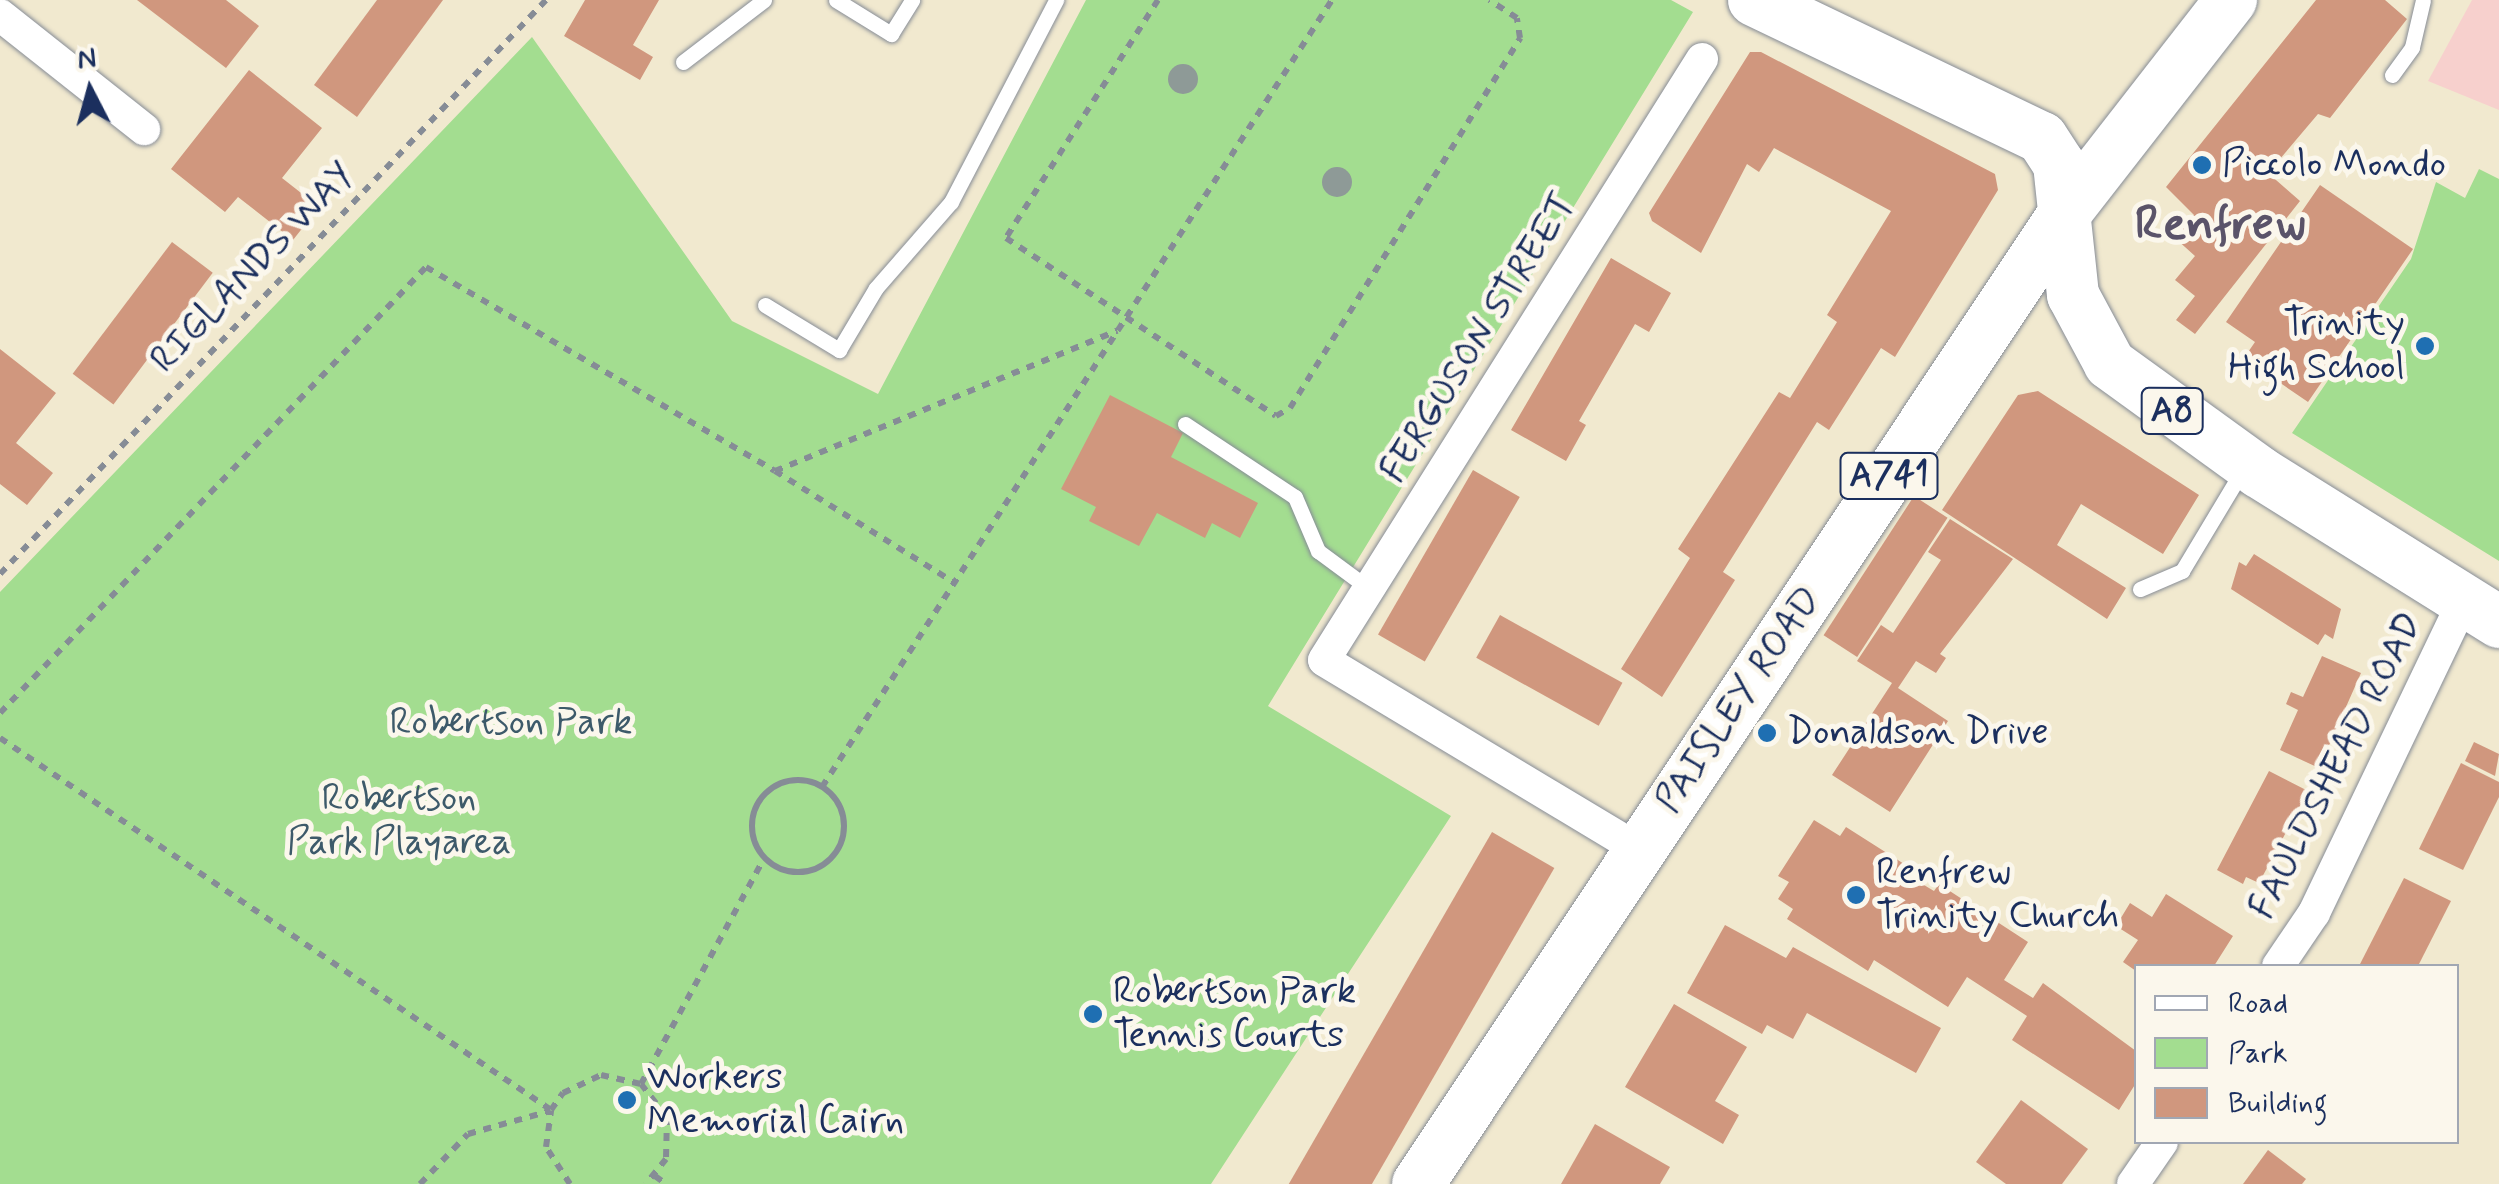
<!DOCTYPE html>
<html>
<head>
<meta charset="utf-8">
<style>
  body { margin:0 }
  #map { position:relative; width:2499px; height:1184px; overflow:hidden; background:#f1e9cf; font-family:Mynerve,sans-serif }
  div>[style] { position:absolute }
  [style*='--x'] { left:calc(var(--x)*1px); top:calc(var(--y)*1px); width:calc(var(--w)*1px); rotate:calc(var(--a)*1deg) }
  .built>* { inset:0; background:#f7d0cd }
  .green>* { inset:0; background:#a3dd90 }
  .building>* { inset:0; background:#d0977e; transform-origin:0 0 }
  .path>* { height:6px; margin-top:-3px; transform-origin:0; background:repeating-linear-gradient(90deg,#868c96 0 8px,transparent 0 16px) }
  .path>.ring { margin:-3px; padding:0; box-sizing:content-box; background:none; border:6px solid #868c96; border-radius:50% }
  .roads { filter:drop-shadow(0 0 2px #868c96) drop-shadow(0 0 2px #868c96) }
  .service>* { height:15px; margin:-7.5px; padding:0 7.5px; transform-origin:7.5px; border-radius:7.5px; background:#fff }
  .minor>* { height:32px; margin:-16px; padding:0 16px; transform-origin:16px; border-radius:16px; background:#fff }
  .primary>* { height:52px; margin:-26px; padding:0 26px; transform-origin:26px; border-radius:26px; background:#fff }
  .trees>* { width:30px; height:30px; margin:-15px; border-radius:50%; background:#8e9a97 }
  .dots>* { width:28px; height:28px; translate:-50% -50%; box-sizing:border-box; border:5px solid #fbf7ec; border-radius:50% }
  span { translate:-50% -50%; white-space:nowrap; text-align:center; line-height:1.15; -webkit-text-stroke:10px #fbf7ec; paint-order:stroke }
  .shield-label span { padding:2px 8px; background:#fbf7ec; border:2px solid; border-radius:8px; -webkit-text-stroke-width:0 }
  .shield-label { font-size:35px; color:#1b2f5e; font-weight:700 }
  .poi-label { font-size:38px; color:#1b2f5e }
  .left { translate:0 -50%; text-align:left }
  .right { translate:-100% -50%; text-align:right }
  .street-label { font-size:38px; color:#1b2f5e }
  .park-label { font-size:38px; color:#3d5a6a }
  .district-label { font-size:48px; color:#5a5369; font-weight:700 }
  .legend { position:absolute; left:2134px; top:964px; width:325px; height:180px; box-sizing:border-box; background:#fbf7ec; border:2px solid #a1a7b3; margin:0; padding:12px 18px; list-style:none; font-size:30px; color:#1b2f5e }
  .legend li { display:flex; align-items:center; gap:20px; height:50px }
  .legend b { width:50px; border:2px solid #a1a7b3 }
  .north { position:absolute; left:40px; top:40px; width:100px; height:100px; -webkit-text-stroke:8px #fbf7ec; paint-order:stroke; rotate:354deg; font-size:28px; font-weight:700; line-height:40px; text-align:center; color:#1b2f5e }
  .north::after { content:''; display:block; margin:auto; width:35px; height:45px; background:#1b2f5e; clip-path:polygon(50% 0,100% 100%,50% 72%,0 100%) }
</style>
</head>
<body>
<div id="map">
  <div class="built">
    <i style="clip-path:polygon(2472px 0,2499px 0,2499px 110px,2428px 81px)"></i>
  </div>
  <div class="green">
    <i style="clip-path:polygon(1086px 0,1671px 0,1693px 12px,1268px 706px,1451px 816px,1211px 1184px,0 1184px,0 592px,532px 37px,732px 321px,878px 394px)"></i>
    <i style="clip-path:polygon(2479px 169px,2499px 179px,2499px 561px,2292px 433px,2411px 259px,2436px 182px,2465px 198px)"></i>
  </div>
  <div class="building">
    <i style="clip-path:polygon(137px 0,226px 0,259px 26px,226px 68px)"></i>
    <i style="clip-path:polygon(377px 0,443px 0,357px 117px,314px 85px)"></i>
    <i style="clip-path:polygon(585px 0,659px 0,633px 45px,653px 57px,640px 80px,564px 36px)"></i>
    <i style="clip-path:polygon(2316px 0,2385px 0,2407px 19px,2330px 118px,2318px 114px,2268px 173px,2300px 201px,2195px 334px,2176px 320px,2195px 296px,2175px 280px,2195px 256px,2175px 238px,2194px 215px,2166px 187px)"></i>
    <i style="clip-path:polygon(1750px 52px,1761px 52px,1995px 174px,1998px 190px,1895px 357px,1881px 348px,1829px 430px,1817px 422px,1723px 572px,1735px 580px,1662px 697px,1621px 669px,1690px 558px,1678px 549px,1779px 392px,1790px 398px,1837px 322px,1827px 315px,1891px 211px,1774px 148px,1759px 172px,1747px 164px,1701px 253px,1652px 221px,1649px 213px)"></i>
    <i style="clip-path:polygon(249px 70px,322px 128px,282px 178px,319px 207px,293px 240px,238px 197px,225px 212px,171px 169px)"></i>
    <i style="clip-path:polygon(2320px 185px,2413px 249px,2308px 402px,2244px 358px,2255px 342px,2226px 322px)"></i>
    <i style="left:172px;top:242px;width:51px;height:165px;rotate:37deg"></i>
    <i style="clip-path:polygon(1611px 258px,1671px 293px,1649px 332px,1635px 324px,1579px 421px,1586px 425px,1566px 461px,1511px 430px)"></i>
    <i style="clip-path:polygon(0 349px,56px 393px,16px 443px,53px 473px,27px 505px,0 484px)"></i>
    <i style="clip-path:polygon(2038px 391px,2199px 495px,2163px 554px,2081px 504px,2057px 545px,2126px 588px,2107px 619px,1942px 510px,2018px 395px)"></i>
    <i style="clip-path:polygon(1110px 395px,1183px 433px,1171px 457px,1258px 503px,1240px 538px,1212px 523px,1205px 538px,1157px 513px,1139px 546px,1089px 521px,1096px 507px,1061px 489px)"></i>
    <i style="left:1473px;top:470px;width:54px;height:190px;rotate:30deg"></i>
    <i style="left:1914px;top:496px;width:40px;height:166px;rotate:33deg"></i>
    <i style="clip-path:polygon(1950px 519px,2013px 559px,1940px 654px,1946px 658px,1936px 673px,1916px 661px,1898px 688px,1948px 721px,1890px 812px,1832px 775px,1892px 683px,1857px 661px,1881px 625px,1893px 633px,1941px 560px,1928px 552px)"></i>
    <i style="clip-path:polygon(2254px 554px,2341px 609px,2333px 639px,2325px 634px,2318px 645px,2231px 589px,2239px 562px,2246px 566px)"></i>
    <i style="left:1500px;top:615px;width:140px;height:49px;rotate:29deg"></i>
    <i style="clip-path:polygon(2322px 656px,2361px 673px,2319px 768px,2280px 750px,2298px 710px,2286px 704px,2291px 692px,2303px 697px)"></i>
    <i style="clip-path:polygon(2474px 742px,2499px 754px,2495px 776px,2465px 761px)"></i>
    <i style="clip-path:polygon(2461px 763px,2499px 782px,2499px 797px,2463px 870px,2419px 849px)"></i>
    <i style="clip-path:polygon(2269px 771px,2308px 791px,2259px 883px,2246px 877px,2243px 884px,2217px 870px)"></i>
    <i style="clip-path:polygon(1814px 820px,1840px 836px,1846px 827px,1923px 876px,1919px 882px,1934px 891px,1939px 884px,2028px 942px,2004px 980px,2033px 998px,2043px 983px,2136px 1051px,2136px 1083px,2119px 1110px,2012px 1040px,2027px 1016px,1967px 977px,1948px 1007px,1874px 960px,1868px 971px,1787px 919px,1793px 909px,1778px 899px,1789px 882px,1778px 876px)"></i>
    <i style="left:1492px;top:832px;width:72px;height:408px;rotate:30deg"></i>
    <i style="clip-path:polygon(2404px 878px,2451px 901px,2418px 966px,2359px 966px)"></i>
    <i style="clip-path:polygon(2166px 894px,2233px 936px,2214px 966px,2136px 971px,2123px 962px,2138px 940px,2116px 926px,2130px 903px,2152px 917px)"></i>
    <i style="clip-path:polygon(1725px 925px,1786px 958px,1793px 947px,1941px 1028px,1916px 1073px,1807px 1013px,1793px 1039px,1767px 1025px,1762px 1034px,1687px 993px)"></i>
    <i style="clip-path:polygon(1674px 1004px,1747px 1047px,1715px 1101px,1739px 1115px,1723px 1144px,1625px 1087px)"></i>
    <i style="clip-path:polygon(2021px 1100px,2088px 1149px,2062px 1184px,2006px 1184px,1976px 1162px)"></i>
    <i style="clip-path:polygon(1595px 1124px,1670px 1167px,1660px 1184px,1561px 1184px)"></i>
    <i style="clip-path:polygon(2268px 1150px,2306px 1179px,2302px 1184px,2243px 1184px)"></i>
  </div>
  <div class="path">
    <i style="--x:1158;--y:0;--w:282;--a:122.6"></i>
    <i style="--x:1006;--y:238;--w:323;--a:33.4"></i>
    <i style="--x:1276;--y:416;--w:16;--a:-30"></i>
    <i style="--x:1290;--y:408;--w:436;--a:-58.1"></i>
    <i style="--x:1520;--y:38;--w:20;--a:-99"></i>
    <i style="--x:1517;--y:18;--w:33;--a:-147"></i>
    <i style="--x:775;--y:471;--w:212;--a:31.9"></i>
    <i style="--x:0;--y:574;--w:792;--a:-46.43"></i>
    <i style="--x:0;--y:713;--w:617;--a:-46.31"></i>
    <i style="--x:426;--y:267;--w:404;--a:30.3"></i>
    <i style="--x:775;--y:471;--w:370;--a:-22.3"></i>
    <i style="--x:0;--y:738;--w:665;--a:34.02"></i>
    <i class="ring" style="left:752px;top:780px;width:86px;height:86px"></i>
    <i style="--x:822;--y:787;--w:938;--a:-57.06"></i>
    <i style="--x:641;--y:1084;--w:257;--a:-61.4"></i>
    <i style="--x:655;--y:1176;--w:14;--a:36"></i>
    <i style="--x:420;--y:1184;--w:69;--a:-46.2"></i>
    <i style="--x:468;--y:1134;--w:85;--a:-15.7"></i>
    <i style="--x:570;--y:1184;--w:44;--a:-123"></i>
    <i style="--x:546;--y:1147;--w:37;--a:-82"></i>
    <i style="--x:551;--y:1110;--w:21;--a:-55"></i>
    <i style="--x:563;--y:1093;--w:42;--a:-25.3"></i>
    <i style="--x:601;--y:1075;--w:41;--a:12.7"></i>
    <i style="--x:641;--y:1084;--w:42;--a:51.8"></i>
    <i style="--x:667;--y:1117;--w:42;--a:91.4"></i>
    <i style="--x:666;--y:1159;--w:32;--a:129"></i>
  </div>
  <div class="roads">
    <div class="service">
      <i style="--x:836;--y:0;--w:65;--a:31.7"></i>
      <i style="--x:891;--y:34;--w:40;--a:-58"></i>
      <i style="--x:683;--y:62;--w:102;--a:-37.4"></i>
      <i style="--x:2392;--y:75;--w:34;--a:-54"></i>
      <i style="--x:2412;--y:47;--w:48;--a:-76.8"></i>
      <i style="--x:765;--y:305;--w:87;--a:31.3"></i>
      <i style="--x:839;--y:350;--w:72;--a:-59.2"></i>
      <i style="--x:876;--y:288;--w:114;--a:-48.9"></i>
      <i style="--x:951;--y:202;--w:228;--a:-62.5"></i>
      <i style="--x:1185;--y:424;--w:132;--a:33.6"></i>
      <i style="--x:1295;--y:497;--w:59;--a:66.9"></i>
      <i style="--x:1318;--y:551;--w:62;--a:36.5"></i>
      <i style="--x:2140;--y:589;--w:46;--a:-23.2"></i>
      <i style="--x:2182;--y:571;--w:117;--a:-59"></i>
    </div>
    <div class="minor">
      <i style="--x:0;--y:15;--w:184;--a:38.4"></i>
      <i style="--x:1638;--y:849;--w:366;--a:-149"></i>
      <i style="--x:1324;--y:660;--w:710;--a:-57.83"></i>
      <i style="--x:2278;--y:966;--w:64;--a:-55.8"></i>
      <i style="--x:2314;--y:913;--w:347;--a:-64.4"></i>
      <i style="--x:2133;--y:1184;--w:51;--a:-55.4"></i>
    </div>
    <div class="primary">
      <i style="--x:1754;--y:0;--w:319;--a:25.6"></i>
      <i style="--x:2042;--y:138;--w:31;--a:57"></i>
      <i style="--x:2059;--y:164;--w:132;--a:83.9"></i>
      <i style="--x:2073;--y:295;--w:78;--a:61.8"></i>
      <i style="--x:2110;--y:364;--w:184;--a:35.9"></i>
      <i style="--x:2259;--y:472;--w:283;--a:32"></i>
      <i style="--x:1418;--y:1184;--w:1162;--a:-56.34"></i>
      <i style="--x:2062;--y:217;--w:275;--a:-52.1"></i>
    </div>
  </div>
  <div class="trees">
    <i style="left:1183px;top:79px"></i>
    <i style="left:1337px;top:182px"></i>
  </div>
  <div class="dots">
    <i style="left:2202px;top:165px;background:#1f6fb2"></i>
    <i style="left:2425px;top:346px;background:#1f6fb2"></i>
    <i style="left:1767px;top:733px;background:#1f6fb2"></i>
    <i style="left:1856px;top:895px;background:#1f6fb2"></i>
    <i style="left:1093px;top:1014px;background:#1f6fb2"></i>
    <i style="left:627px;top:1100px;background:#1f6fb2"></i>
  </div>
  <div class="shield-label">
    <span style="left:2172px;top:411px">A8</span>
    <span style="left:1889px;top:476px">A741</span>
  </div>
  <div class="poi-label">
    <span class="left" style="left:2222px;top:165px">Piccolo Mondo</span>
    <span class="right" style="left:2405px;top:346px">Trinity<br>High School</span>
    <span class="left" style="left:1787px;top:733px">Donaldson Drive</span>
    <span class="left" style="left:1876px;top:895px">Renfrew<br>Trinity Church</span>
    <span class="left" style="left:1113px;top:1014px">Robertson Park<br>Tennis Courts</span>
    <span class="left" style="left:647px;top:1100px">Workers<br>Memorial Cairn</span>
  </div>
  <div class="street-label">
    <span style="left:253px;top:268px;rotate:-46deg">RIGLANDS WAY</span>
    <span style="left:1479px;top:338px;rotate:-58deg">FERGUSON STREET</span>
    <span style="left:1739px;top:700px;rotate:-56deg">PAISLEY ROAD</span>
    <span style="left:2337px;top:766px;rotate:-63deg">FAULDSHEAD ROAD</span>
  </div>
  <div class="park-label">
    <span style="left:511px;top:723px">Robertson Park</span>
    <span style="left:399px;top:821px">Robertson<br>Park Playarea</span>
  </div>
  <div class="district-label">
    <span style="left:2220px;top:225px">Renfrew</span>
  </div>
  <ul class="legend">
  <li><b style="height:12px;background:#fff"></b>Road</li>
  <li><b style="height:28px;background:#a3dd90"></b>Park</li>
  <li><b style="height:28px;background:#d0977e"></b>Building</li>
  </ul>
  <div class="north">N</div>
</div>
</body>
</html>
